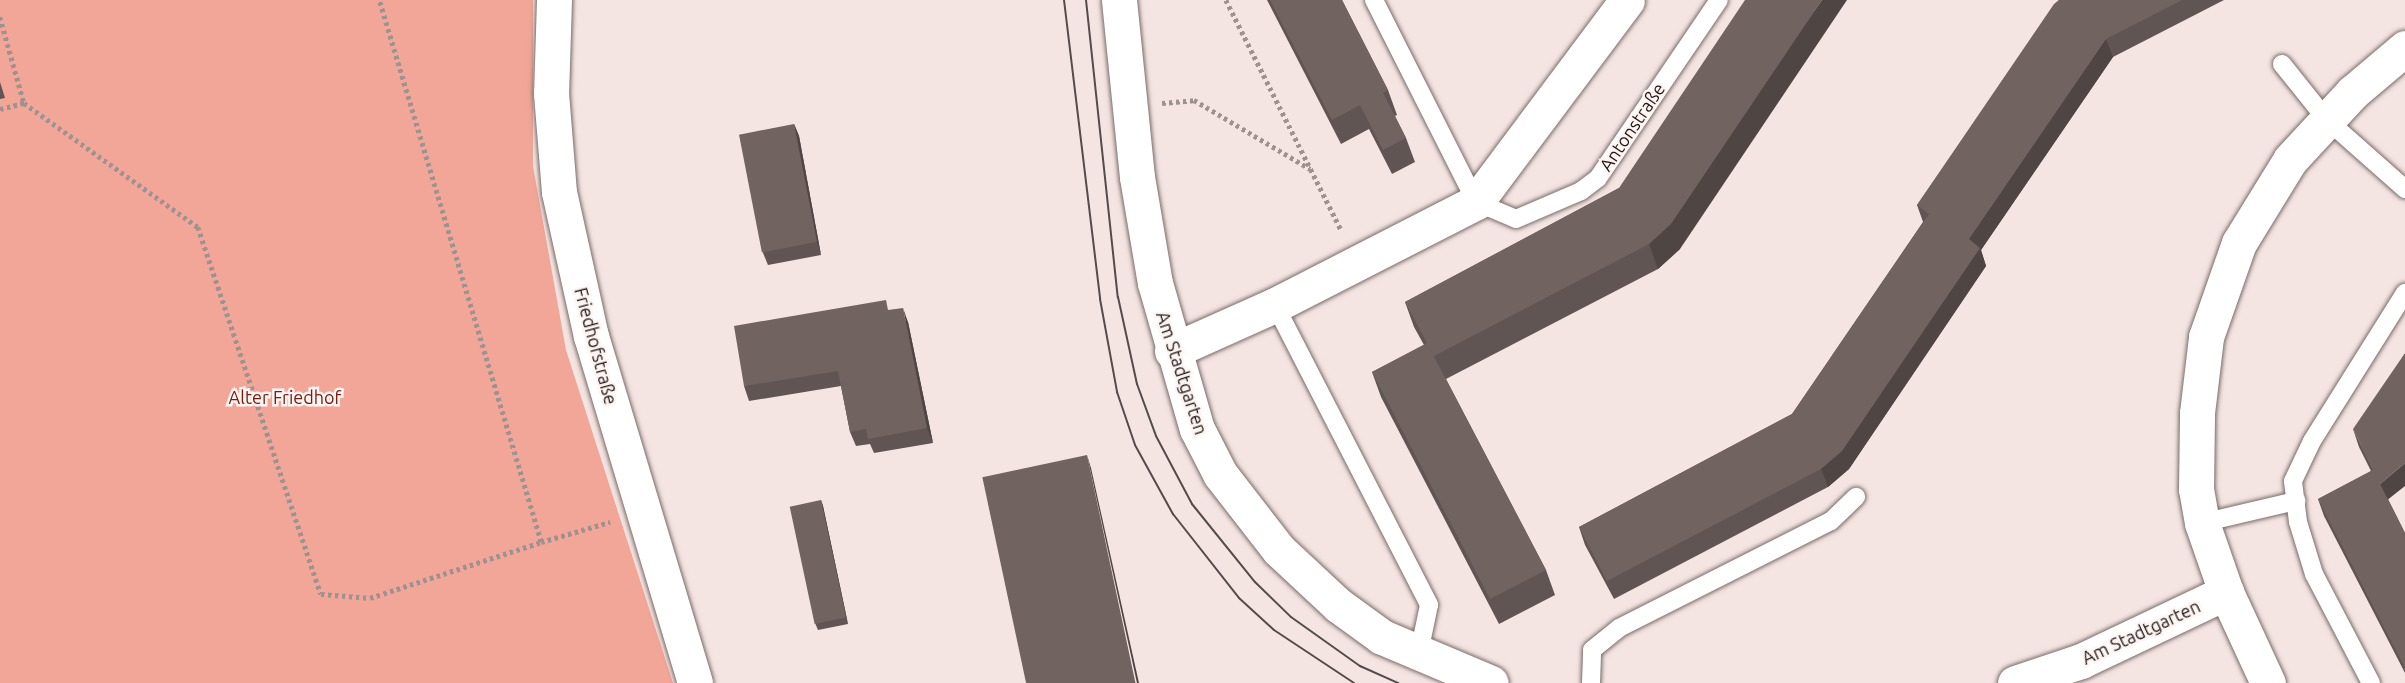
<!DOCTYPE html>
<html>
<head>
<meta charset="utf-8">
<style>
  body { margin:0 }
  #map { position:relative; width:2405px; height:683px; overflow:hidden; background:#f5e5e2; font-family:Ubuntu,sans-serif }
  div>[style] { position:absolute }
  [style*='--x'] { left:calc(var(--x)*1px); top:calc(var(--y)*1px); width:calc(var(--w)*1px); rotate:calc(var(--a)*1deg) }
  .green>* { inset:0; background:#f1a697 }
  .path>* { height:4.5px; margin-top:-2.25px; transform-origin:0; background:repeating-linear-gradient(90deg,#9e9290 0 3.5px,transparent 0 7px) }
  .roads { filter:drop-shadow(0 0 2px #796b68) drop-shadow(0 0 2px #796b68) }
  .lane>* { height:18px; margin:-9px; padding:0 9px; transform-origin:9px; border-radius:9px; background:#fff }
  .street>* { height:35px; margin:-17.5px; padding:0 17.5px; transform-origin:17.5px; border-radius:17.5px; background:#fff }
  .tram>* { height:2px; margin:-1px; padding:0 1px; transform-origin:1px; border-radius:1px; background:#534c4a }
  .wall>* { inset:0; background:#615553 }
  .shaded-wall>* { inset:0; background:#4f4543 }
  .building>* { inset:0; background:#716360; transform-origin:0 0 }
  span { translate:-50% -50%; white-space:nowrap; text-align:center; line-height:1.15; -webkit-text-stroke:5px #fef4f2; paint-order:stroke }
  .street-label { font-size:18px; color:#1e1918 }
  .park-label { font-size:18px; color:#761c0e }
</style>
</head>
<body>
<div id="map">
  <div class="green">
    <i style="clip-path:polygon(0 0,533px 0,533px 166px,566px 350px,673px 683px,0 683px)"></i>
  </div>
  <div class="path">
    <i style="--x:1226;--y:0;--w:259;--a:63.4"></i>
    <i style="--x:0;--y:17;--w:89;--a:74.4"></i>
    <i style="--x:24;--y:103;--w:214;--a:35.5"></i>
    <i style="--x:198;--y:227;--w:387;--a:71.5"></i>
    <i style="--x:321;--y:594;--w:49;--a:4.7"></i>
    <i style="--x:370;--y:598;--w:180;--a:-18.1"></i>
    <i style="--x:541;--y:542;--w:566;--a:-106.64"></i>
    <i style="--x:1162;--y:103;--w:32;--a:-5"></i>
    <i style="--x:1194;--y:100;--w:135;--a:30.7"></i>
    <i style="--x:0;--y:109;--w:25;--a:-14"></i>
    <i style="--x:541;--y:542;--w:72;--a:-16.2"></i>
  </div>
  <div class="roads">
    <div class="lane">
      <i style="--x:1374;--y:0;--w:226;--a:63.2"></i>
      <i style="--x:1476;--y:202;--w:43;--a:23"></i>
      <i style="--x:1516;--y:219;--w:71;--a:-23.3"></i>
      <i style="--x:1581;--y:191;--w:21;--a:-37"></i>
      <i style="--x:1598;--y:178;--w:215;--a:-55.8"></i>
      <i style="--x:2282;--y:64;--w:70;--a:51.3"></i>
      <i style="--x:2326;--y:119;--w:106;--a:41.5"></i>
      <i style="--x:1275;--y:305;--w:337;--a:62.8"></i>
      <i style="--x:1429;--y:605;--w:49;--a:101.8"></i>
      <i style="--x:2202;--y:523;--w:97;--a:-13.2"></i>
      <i style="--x:1591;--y:683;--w:33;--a:-88"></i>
      <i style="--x:1592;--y:650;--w:35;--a:-39"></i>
      <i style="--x:1619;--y:628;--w:237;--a:-26.8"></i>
      <i style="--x:1831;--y:521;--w:35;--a:-44"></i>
      <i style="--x:2371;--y:683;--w:123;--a:-117.6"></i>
      <i style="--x:2314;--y:574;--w:54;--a:-107.1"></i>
      <i style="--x:2298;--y:522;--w:41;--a:-97"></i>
      <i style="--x:2293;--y:481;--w:44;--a:-64.6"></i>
      <i style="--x:2312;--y:441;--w:175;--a:-57.9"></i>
    </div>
    <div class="street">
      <i style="--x:554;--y:0;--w:93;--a:91.8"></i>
      <i style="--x:551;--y:93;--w:99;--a:85.4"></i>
      <i style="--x:559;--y:192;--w:148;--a:77.5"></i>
      <i style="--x:591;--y:336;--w:362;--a:73.3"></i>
      <i style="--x:1119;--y:0;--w:178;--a:84.2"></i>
      <i style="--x:1137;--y:177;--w:108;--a:80.4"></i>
      <i style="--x:1155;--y:283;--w:152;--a:74"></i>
      <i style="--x:1197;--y:429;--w:51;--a:62.9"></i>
      <i style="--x:1220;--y:474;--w:96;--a:52.2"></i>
      <i style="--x:1279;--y:550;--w:81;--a:43"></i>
      <i style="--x:1338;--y:605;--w:54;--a:36"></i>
      <i style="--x:1382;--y:637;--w:118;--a:22.9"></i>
      <i style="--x:1172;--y:351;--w:113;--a:-24.1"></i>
      <i style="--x:1275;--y:305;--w:226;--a:-27.1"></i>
      <i style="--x:1476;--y:202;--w:252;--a:-53.2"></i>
      <i style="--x:2015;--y:683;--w:70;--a:-18.4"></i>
      <i style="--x:2081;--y:661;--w:161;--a:-25.4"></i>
      <i style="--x:2268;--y:683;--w:100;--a:-114.8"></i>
      <i style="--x:2226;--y:592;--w:73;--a:-109.2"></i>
      <i style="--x:2202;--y:523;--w:35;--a:-100"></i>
      <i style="--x:2196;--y:489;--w:76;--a:-89.2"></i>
      <i style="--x:2197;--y:413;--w:77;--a:-83.2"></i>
      <i style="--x:2206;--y:337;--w:100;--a:-70.7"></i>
      <i style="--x:2239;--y:243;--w:97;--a:-58.4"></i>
      <i style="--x:2290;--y:160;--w:93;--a:-47.2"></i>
      <i style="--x:2353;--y:92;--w:68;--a:-40.2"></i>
    </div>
  </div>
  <div class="tram">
    <i style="--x:1064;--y:0;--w:301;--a:83.1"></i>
    <i style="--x:1100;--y:299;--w:95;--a:79.6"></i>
    <i style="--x:1117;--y:392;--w:56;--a:71.2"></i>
    <i style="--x:1135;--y:445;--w:79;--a:61.2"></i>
    <i style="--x:1173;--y:514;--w:107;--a:51.8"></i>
    <i style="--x:1239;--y:598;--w:47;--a:42.4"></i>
    <i style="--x:1274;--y:630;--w:96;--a:33.5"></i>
    <i style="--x:1086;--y:0;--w:299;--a:83.9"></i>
    <i style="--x:1118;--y:297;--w:89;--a:77.7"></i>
    <i style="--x:1137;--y:384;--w:55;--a:69.9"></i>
    <i style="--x:1156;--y:436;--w:77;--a:62.1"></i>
    <i style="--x:1192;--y:504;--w:100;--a:51.1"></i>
    <i style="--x:1255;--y:582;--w:50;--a:44.2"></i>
    <i style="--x:1291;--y:617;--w:85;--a:35.4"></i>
    <i style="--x:1360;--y:666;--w:42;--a:24.1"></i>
  </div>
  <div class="wall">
    <i style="clip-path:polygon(1267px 0,1342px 0,1388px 90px,1397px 115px,1395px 116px,1406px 138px,1415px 162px,1392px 174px,1369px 129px,1341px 144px)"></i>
    <i style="clip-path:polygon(2059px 0,2224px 0,2113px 57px,1981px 250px,1986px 266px,1849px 469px,1828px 487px,1614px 599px,1585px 545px,1579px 527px,1792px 414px,1923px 222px,1917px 205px)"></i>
    <i style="clip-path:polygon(0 82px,5px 98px,0 99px)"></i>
    <i style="clip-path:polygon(794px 124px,799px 136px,821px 255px,768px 265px,763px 253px)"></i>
    <i style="clip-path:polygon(1619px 188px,1680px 249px,1658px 269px,1446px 379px,1546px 570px,1555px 595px,1499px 624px,1381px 397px,1372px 372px,1424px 345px,1414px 327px,1405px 302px)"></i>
    <i style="clip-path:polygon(890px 310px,908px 322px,933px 443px,874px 453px,870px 444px,856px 446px,850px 432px,841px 386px,749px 401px,744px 386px)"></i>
    <i style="clip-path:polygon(2353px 429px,2405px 533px,2405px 673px,2324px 516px,2318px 499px,2371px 471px,2359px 447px)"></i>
    <i style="clip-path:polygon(821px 500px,823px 506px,848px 624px,818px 630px,815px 623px)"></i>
  </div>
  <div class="shaded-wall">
    <i style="clip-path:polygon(1822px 0,1847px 0,1680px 249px,1658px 269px,1649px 244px)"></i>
    <i style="clip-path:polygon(2106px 39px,2113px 57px,1981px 250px,1986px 266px,1849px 469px,1828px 487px,1821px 469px,1969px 239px)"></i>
    <i style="clip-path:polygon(794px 124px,799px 136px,821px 255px,817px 242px)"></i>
    <i style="clip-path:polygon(903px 308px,908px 322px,933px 443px,927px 428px)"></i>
    <i style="clip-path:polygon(1087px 455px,1091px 468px,1139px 683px,1137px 683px)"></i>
    <i style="clip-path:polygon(2405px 463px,2405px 486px,2386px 501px,2380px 484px)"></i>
    <i style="clip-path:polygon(821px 500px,823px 506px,848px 624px,846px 617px)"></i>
  </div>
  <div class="building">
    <i style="clip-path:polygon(1270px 0,1342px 0,1388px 90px,1383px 93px,1406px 138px,1383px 150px,1360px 105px,1332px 120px)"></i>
    <i style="clip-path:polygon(1745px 0,1822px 0,1671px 224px,1649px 244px,1434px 356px,1430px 349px,1546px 570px,1490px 599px,1372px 372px,1427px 343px,1405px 302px,1619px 188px)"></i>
    <i style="clip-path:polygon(2059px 0,2182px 0,2106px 39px,1969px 239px,1980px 248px,1842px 451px,1821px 469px,1607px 581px,1579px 527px,1792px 414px,1929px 214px,1917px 205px,2054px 4px)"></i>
    <i style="left:794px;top:124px;width:120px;height:56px;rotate:79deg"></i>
    <i style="clip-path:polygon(886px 300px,888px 310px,903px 308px,927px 428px,868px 439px,866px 429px,850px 432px,838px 371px,744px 386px,734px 326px)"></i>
    <i style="clip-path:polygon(2405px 353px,2405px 463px,2380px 484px,2405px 533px,2405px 668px,2318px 499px,2373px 470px,2353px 429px)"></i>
    <i style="left:1087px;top:455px;width:233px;height:107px;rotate:78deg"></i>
    <i style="left:821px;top:500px;width:120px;height:32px;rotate:78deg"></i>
  </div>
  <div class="street-label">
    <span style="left:1632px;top:127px;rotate:-56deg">Antonstraße</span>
    <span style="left:596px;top:346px;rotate:75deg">Friedhofstraße</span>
    <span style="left:1182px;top:373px;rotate:72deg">Am Stadtgarten</span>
    <span style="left:2141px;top:632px;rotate:-25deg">Am Stadtgarten</span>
  </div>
  <div class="park-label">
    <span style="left:285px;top:397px">Alter Friedhof</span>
  </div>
</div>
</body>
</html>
